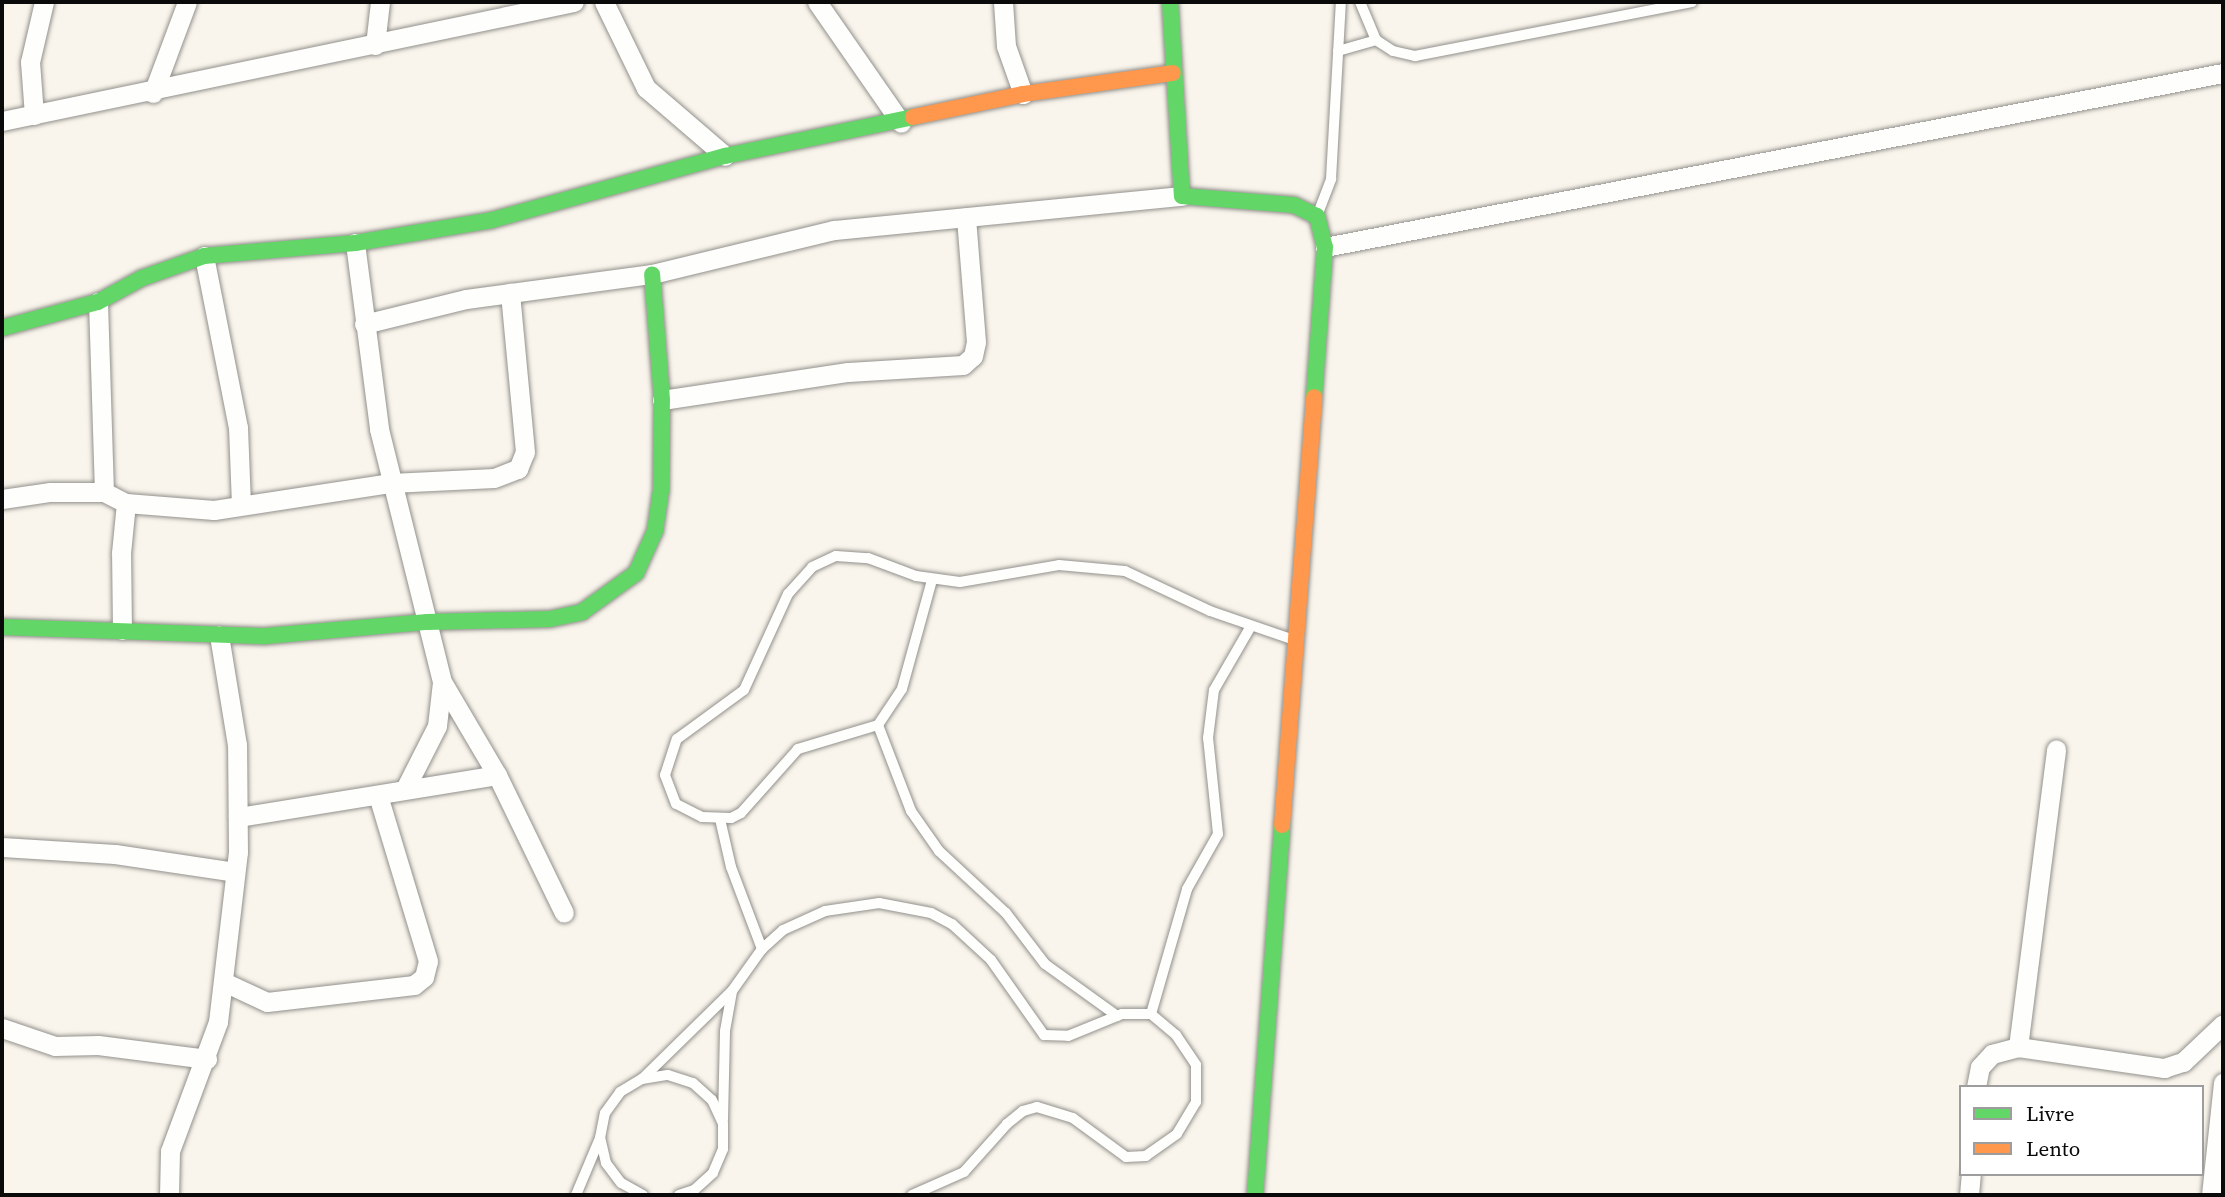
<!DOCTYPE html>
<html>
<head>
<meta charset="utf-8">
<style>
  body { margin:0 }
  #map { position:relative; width:2225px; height:1197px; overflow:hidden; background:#f9f5ec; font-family:"Source Serif 4",serif }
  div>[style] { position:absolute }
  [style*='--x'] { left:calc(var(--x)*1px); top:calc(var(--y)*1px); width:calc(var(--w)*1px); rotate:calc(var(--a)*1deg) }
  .roads { filter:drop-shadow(0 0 2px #92908c) drop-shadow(0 0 2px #92908c) }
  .lane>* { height:10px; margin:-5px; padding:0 5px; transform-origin:5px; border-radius:5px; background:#fefefc }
  .street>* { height:19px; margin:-9.5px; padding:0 9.5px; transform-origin:9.5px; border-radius:9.5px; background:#fefefc }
  .fast>* { height:16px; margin:-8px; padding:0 8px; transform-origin:8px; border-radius:8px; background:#63d668 }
  .slow>* { height:16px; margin:-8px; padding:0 8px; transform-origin:8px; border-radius:8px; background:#ff974d }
  span { translate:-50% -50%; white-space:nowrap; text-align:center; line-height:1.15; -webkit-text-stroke:7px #fff; paint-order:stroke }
  .frame { position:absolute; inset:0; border:4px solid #0a0a0a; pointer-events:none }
  .legend { position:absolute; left:1959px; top:1085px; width:245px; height:91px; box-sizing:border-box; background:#fff; border:2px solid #9d9d9d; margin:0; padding:9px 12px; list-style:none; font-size:21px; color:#0a0a0a }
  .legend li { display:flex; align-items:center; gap:14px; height:35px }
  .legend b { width:35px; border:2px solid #9d9d9d }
</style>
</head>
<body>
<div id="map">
  <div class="roads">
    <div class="lane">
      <i style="--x:1360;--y:2;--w:41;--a:67.2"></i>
      <i style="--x:1376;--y:40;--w:20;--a:33"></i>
      <i style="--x:1393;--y:51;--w:23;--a:13"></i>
      <i style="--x:1415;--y:56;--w:282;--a:-11"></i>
      <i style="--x:1338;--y:51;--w:40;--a:-16"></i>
      <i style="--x:1317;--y:216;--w:40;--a:-69"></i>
      <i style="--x:1331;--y:179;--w:177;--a:-86.8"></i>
      <i style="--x:932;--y:580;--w:113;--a:105.4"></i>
      <i style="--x:902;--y:689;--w:43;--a:123.7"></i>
      <i style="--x:878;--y:725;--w:84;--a:163.3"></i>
      <i style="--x:798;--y:749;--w:86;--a:131.7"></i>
      <i style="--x:741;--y:813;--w:11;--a:153"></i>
      <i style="--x:731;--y:818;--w:29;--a:-178"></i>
      <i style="--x:702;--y:817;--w:29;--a:-153"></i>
      <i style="--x:676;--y:804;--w:31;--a:-111"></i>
      <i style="--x:665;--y:775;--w:38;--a:-72"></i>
      <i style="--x:677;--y:739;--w:83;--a:-36.2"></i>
      <i style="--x:744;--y:690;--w:106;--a:-65.4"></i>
      <i style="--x:788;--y:594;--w:36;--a:-48"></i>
      <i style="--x:812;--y:567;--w:26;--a:-25"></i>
      <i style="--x:836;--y:556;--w:32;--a:4"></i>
      <i style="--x:868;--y:558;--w:51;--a:20.6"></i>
      <i style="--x:916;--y:576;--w:44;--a:7.8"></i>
      <i style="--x:960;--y:582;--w:100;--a:-9.7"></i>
      <i style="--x:1059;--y:565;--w:66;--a:5.2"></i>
      <i style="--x:1125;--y:571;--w:94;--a:25.2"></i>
      <i style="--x:1210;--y:611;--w:89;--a:19"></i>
      <i style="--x:878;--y:725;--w:92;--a:69"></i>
      <i style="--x:911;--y:811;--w:49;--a:55"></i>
      <i style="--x:939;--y:851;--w:91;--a:42.8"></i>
      <i style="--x:1006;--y:913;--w:64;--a:52.6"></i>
      <i style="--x:1045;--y:964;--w:89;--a:35.8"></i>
      <i style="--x:720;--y:819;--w:49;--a:77.1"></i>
      <i style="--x:731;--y:867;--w:88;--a:69.3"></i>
      <i style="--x:1151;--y:1014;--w:130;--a:-73.9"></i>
      <i style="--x:1187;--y:889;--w:63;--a:-60.6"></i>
      <i style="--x:1218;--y:834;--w:97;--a:-95.9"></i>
      <i style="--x:1208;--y:738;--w:48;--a:-82.9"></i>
      <i style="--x:1214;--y:690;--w:74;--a:-60"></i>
      <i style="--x:642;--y:1079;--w:126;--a:-44.4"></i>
      <i style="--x:732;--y:991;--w:52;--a:-54.5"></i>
      <i style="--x:762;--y:949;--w:28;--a:-42"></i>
      <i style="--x:783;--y:930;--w:46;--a:-24.3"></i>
      <i style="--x:825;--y:911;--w:55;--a:-8.4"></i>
      <i style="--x:879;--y:903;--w:53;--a:10.9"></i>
      <i style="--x:931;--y:913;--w:24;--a:28"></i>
      <i style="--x:952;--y:924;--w:53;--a:42.7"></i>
      <i style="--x:991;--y:960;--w:92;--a:54.8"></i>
      <i style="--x:1044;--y:1035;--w:24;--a:2"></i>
      <i style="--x:1068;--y:1036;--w:58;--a:-22.2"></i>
      <i style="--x:1122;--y:1014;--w:29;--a:0"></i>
      <i style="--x:1151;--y:1014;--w:33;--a:40"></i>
      <i style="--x:1176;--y:1035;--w:36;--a:56"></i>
      <i style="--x:1196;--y:1065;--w:37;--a:90"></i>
      <i style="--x:1196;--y:1102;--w:37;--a:121"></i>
      <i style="--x:1177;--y:1134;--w:38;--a:145"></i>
      <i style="--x:1146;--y:1156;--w:20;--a:177"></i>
      <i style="--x:1126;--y:1157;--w:66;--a:-143.7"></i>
      <i style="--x:1073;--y:1118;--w:38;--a:-163"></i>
      <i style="--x:1037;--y:1107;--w:15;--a:164"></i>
      <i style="--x:1023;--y:1111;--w:21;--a:141"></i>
      <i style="--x:1007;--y:1124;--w:64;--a:131.9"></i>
      <i style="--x:964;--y:1172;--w:57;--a:156.1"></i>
      <i style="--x:723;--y:1120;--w:89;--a:-88.7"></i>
      <i style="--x:725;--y:1031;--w:40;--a:-80"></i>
      <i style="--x:576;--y:1195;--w:62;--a:-67.2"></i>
      <i style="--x:643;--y:1195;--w:25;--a:-151"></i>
      <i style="--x:621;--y:1183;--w:25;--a:-127"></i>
      <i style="--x:606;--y:1163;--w:26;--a:-103"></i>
      <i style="--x:600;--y:1138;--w:25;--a:-79"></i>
      <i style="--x:605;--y:1113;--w:26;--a:-54"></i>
      <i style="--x:620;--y:1092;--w:26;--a:-31"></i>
      <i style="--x:642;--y:1079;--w:26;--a:-9"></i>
      <i style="--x:668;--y:1075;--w:26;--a:18"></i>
      <i style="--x:693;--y:1083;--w:25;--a:42"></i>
      <i style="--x:712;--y:1100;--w:26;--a:65"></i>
      <i style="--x:723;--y:1124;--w:25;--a:90"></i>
      <i style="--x:723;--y:1149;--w:26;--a:113"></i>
      <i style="--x:713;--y:1173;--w:25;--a:138"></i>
      <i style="--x:694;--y:1190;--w:16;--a:162"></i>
    </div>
    <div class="street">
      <i style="--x:604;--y:2;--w:96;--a:64"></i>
      <i style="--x:646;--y:88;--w:104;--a:40.7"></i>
      <i style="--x:817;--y:2;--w:147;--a:55.2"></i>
      <i style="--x:1003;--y:2;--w:44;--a:86.1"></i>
      <i style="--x:1006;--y:46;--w:51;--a:70.5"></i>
      <i style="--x:375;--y:45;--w:43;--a:-83.4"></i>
      <i style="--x:153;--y:93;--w:97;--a:-69.5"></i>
      <i style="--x:34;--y:115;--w:53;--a:-94.3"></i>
      <i style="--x:30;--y:62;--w:62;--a:-76.9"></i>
      <i style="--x:2;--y:121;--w:584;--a:-11.75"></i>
      <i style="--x:355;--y:243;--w:188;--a:82.6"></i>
      <i style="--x:379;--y:429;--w:261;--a:76"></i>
      <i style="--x:442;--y:682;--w:44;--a:96.5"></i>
      <i style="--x:437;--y:726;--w:71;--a:116.9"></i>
      <i style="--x:1325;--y:247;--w:915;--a:-10.97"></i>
      <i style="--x:204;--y:256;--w:174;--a:78.8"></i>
      <i style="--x:238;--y:427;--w:77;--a:87.8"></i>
      <i style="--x:98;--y:302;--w:190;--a:88.2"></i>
      <i style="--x:104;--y:492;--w:25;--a:27"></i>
      <i style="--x:126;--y:503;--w:88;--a:4.5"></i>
      <i style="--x:214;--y:510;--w:179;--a:-8.7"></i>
      <i style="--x:391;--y:483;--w:103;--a:-2.8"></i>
      <i style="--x:494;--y:478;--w:26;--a:-21"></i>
      <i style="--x:518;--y:469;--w:18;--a:-68"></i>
      <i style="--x:525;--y:452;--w:160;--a:-95.4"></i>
      <i style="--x:364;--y:324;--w:105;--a:-13.8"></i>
      <i style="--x:466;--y:299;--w:188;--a:-7.7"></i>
      <i style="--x:652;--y:274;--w:187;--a:-13.6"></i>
      <i style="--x:834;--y:230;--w:350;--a:-5.6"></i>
      <i style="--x:662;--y:400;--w:188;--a:-8.6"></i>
      <i style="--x:848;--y:372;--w:115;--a:-3.5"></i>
      <i style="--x:963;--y:365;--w:13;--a:-42"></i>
      <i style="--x:973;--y:356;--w:14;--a:-78"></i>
      <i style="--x:976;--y:342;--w:125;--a:-94.6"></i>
      <i style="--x:2;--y:499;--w:49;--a:-8.3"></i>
      <i style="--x:50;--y:492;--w:54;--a:0"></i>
      <i style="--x:122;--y:630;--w:77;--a:-90.7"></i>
      <i style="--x:121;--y:553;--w:50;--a:-84.3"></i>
      <i style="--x:444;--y:685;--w:104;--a:59.5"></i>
      <i style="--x:497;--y:775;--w:153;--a:64.1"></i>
      <i style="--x:238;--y:817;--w:262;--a:-9.2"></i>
      <i style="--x:2;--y:847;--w:113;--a:3.5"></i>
      <i style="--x:115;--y:854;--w:121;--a:8.5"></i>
      <i style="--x:224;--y:982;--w:47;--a:24.9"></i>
      <i style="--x:267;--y:1002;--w:148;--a:-6.6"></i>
      <i style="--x:414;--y:985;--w:13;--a:-39"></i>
      <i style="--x:424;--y:977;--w:16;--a:-76"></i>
      <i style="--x:428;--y:961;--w:173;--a:-106.8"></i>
      <i style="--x:2;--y:1028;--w:56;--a:18.8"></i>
      <i style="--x:55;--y:1046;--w:43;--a:-1.3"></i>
      <i style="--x:98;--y:1045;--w:110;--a:7.3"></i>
      <i style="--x:2018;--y:1047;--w:148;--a:8.2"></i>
      <i style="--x:2164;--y:1068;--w:20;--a:-18"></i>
      <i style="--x:2183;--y:1062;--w:55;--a:-43.5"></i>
      <i style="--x:1976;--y:1087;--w:20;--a:-79"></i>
      <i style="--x:1980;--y:1067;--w:18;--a:-47"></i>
      <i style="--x:1992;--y:1054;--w:27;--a:-15"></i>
      <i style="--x:2018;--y:1047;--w:300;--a:-82.7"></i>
      <i style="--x:169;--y:1195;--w:44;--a:-88.7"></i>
      <i style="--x:170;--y:1151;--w:138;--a:-69.6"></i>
      <i style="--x:218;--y:1022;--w:171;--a:-83.3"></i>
      <i style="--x:238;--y:852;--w:107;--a:-90.5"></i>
      <i style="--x:237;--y:745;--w:111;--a:-99.3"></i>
      <i style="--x:1969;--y:1195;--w:21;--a:-85"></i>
      <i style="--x:2211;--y:1195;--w:113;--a:-83.9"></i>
    </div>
    <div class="fast">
      <i style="--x:1170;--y:2;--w:194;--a:86.5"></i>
      <i style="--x:1182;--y:196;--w:112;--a:4.6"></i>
      <i style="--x:1294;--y:205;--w:25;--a:26"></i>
      <i style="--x:1317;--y:216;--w:32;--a:76"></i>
      <i style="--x:1325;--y:247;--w:150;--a:94.2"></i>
      <i style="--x:2;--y:328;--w:99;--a:-15.2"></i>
      <i style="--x:98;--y:302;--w:50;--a:-28.6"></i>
      <i style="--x:142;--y:278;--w:66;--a:-19.5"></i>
      <i style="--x:204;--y:256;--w:152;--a:-4.9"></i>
      <i style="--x:355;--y:243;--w:139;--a:-9.5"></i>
      <i style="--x:492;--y:220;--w:242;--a:-15.4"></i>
      <i style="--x:725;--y:156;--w:192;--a:-11.7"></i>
      <i style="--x:2;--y:627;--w:264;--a:2"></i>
      <i style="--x:266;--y:636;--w:162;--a:-5"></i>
      <i style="--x:427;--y:622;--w:123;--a:-1.4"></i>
      <i style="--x:550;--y:619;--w:33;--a:-12"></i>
      <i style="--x:582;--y:612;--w:67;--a:-35.8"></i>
      <i style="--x:636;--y:573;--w:46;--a:-65.7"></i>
      <i style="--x:655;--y:531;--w:41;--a:-81.7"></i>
      <i style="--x:661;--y:490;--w:90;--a:-89.4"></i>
      <i style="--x:662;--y:400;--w:126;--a:-94.5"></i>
      <i style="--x:1255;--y:1195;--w:371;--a:-85.8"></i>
    </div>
    <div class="slow">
      <i style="--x:913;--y:117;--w:112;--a:-11.8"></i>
      <i style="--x:1023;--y:94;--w:151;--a:-8"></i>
      <i style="--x:1282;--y:825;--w:429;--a:-85.7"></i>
    </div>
  </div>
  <div class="frame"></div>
  <ul class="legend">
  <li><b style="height:9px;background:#63d668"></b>Livre</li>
  <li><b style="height:9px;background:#ff974d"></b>Lento</li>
  </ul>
</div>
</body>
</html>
